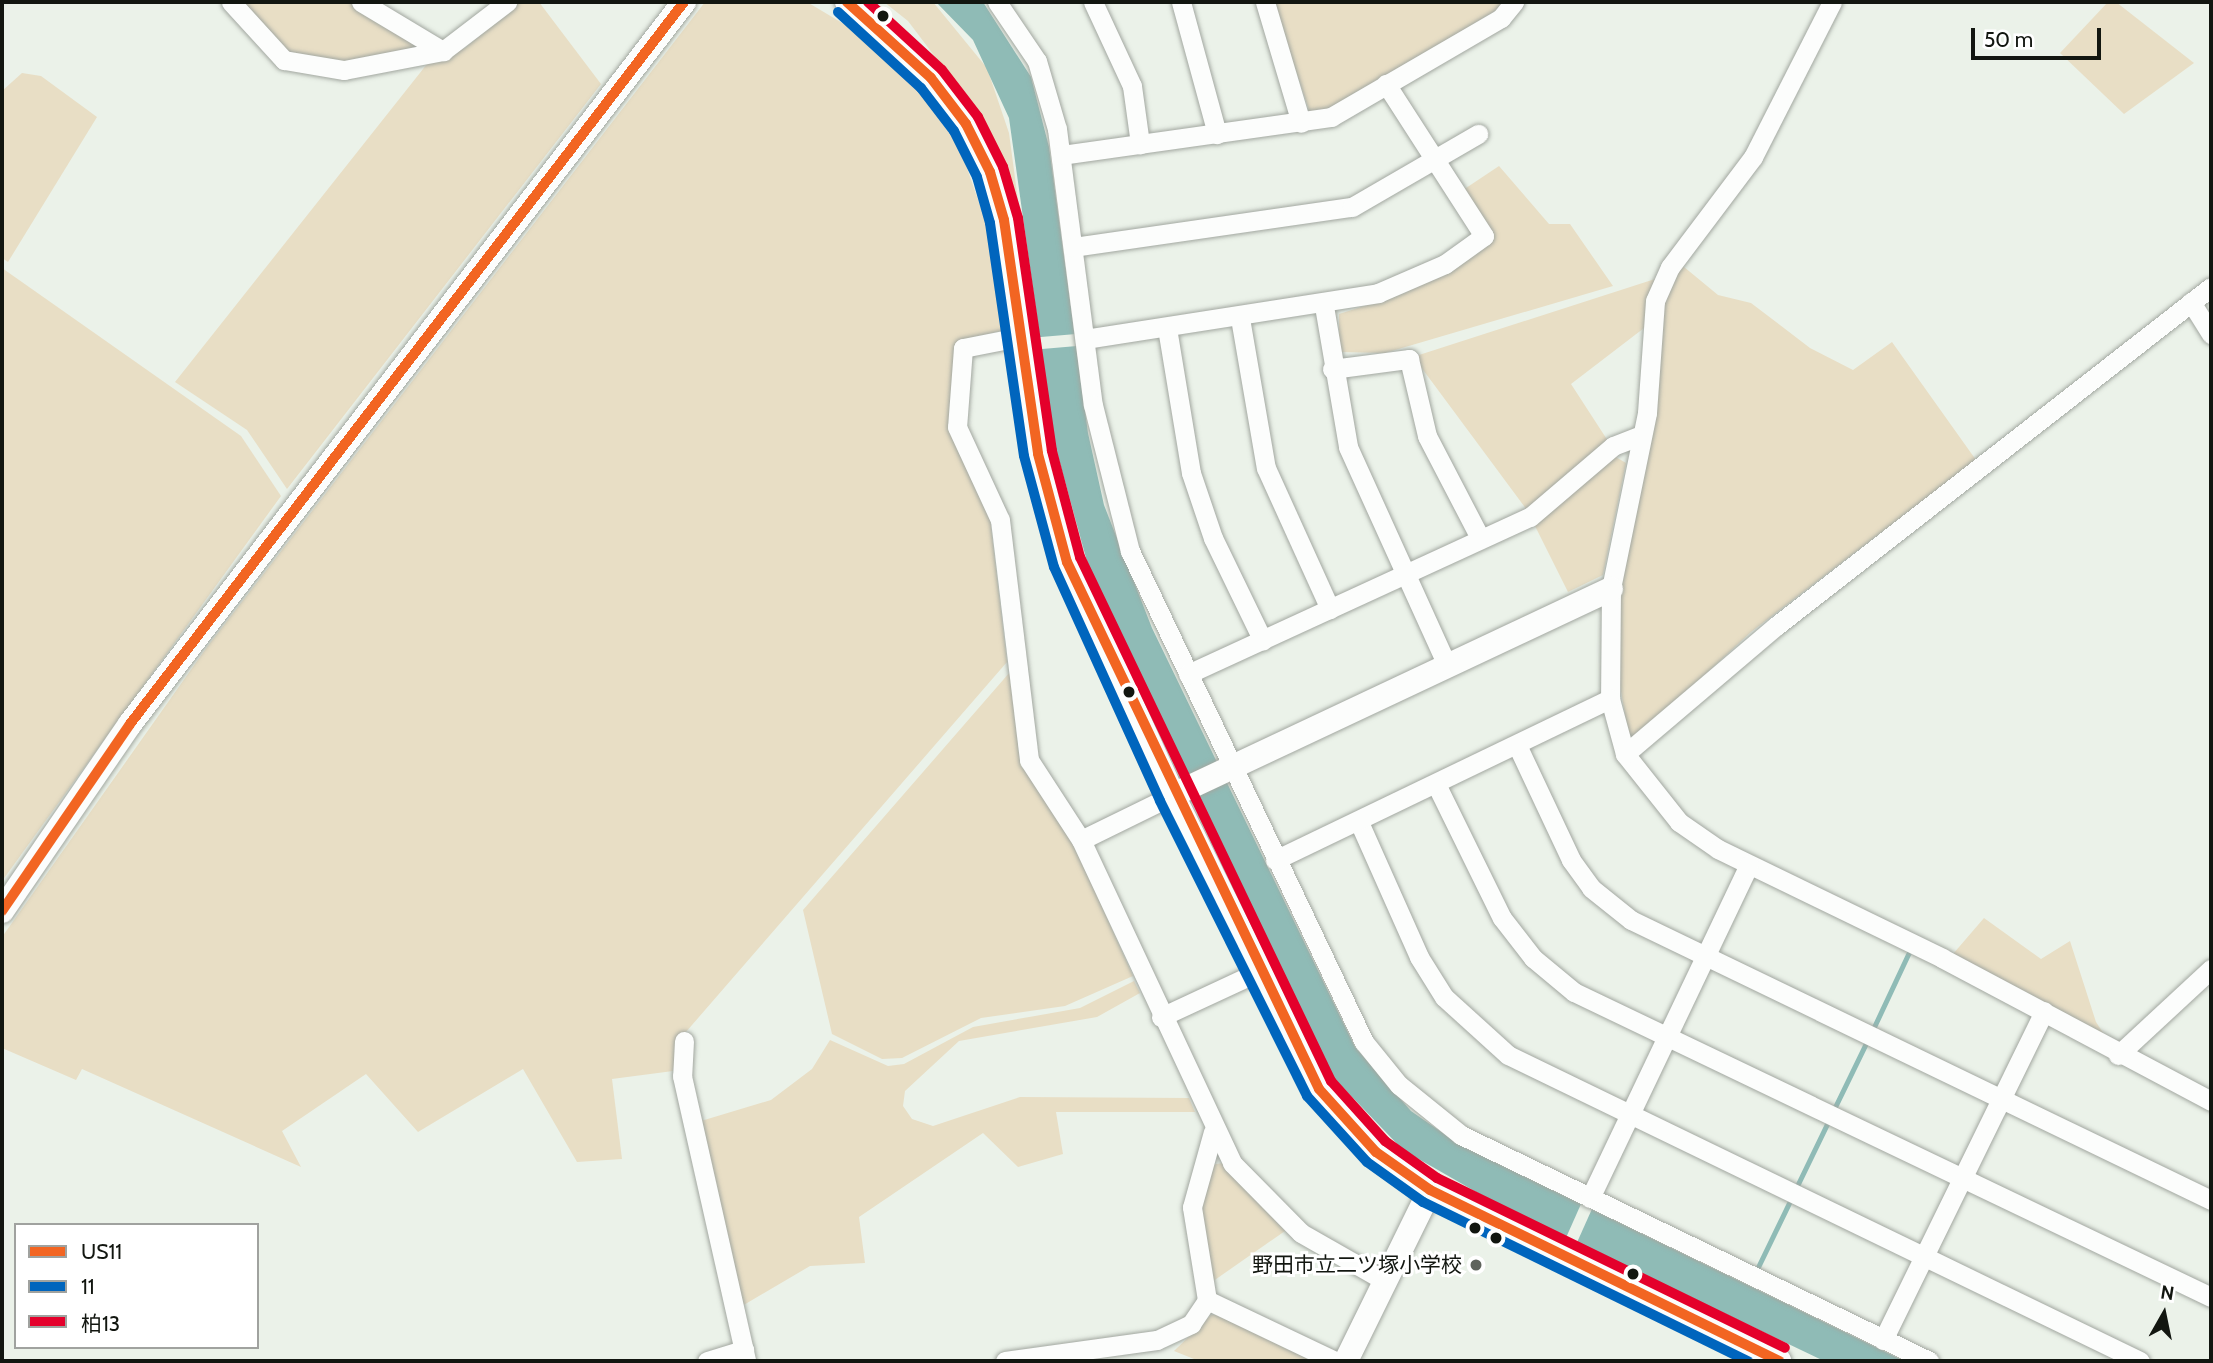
<!DOCTYPE html>
<html>
<head>
<meta charset="utf-8">
<style>
  body { margin:0 }
  #map { position:relative; width:2213px; height:1363px; overflow:hidden; background:#ebf2e9; font-family:Cabin,"Noto Sans JP",sans-serif }
  div>[style] { position:absolute }
  [style*='--x'] { left:calc(var(--x)*1px); top:calc(var(--y)*1px); width:calc(var(--w)*1px); rotate:calc(var(--a)*1deg) }
  .green>* { inset:0; background:#e8dec5 }
  .water>* { inset:0; background:#8fbbb6 }
  .pier>* { inset:0; background:#ebf2e9; transform-origin:0 0 }
  .stream>* { height:5px; margin:-2.5px; padding:0 2.5px; transform-origin:2.5px; border-radius:2.5px; background:#8fbbb6 }
  .roads { filter:drop-shadow(0 0 2px #a2a7a0) drop-shadow(0 0 2px #a2a7a0) }
  .minor>* { height:19px; margin:-9.5px; padding:0 9.5px; transform-origin:9.5px; border-radius:9.5px; background:#fcfdfc }
  .tertiary>* { height:24px; margin:-12px; padding:0 12px; transform-origin:12px; border-radius:12px; background:#fcfdfc }
  .bus-1>* { height:10px; margin:-5px; padding:0 5px; transform-origin:5px; border-radius:5px; background:#f26522 }
  .bus-2>* { height:10px; margin:-5px; padding:0 5px; transform-origin:5px; border-radius:5px; background:#0065bd }
  .bus-3>* { height:10px; margin:-5px; padding:0 5px; transform-origin:5px; border-radius:5px; background:#e4002b }
  .dots>* { width:19px; height:19px; translate:-50% -50%; box-sizing:border-box; border:4px solid #fff; border-radius:50% }
  span { translate:-50% -50%; white-space:nowrap; text-align:center; line-height:1.15; -webkit-text-stroke:6px #fff; paint-order:stroke }
  .poi-label { font-size:21px; color:#121610 }
  .right { translate:-100% -50%; text-align:right }
  .frame { position:absolute; inset:0; border:4px solid #121610; pointer-events:none }
  .legend { position:absolute; left:14px; top:1223px; width:245px; height:126px; box-sizing:border-box; background:#fff; border:2px solid #a0a29f; margin:0; padding:9px 12px; list-style:none; font-size:21px; color:#121610 }
  .legend li { display:flex; align-items:center; gap:14px; height:35px }
  .legend b { width:35px; border:2px solid #a0a29f }
  .north { position:absolute; left:2129px; top:1279px; width:70px; height:70px; -webkit-text-stroke:5px #fff; paint-order:stroke; rotate:9deg; font-size:19px; font-weight:700; line-height:28px; text-align:center; color:#121610 }
  .north::after { content:''; display:block; margin:auto; width:24px; height:32px; background:#121610; clip-path:polygon(50% 0,100% 100%,50% 72%,0 100%) }
  .scale { position:absolute; left:1971px; top:28px; width:130px; height:32px; box-sizing:border-box; border:4px solid #121610; border-top:0; padding-left:9px; font-size:21px; line-height:24px; white-space:nowrap; color:#121610; -webkit-text-stroke:5px #fff; paint-order:stroke }
</style>
</head>
<body>
<div id="map">
  <div class="green">
    <i style="clip-path:polygon(242px 2px,349px 2px,421px 46px,345px 62px,289px 54px)"></i>
    <i style="clip-path:polygon(520px 2px,539px 2px,601px 84px,287px 489px,247px 430px,175px 382px,427px 64px,465px 48px)"></i>
    <i style="clip-path:polygon(705px 2px,807px 2px,864px 36px,907px 74px,960px 148px,991px 237px,1005px 330px,958px 341px,950px 431px,990px 519px,1007px 662px,679px 1040px,673px 1071px,612px 1079px,622px 1159px,577px 1162px,523px 1069px,418px 1132px,366px 1074px,282px 1131px,301px 1167px,82px 1069px,76px 1080px,2px 1048px,2px 937px,207px 647px)"></i>
    <i style="clip-path:polygon(884px 2px,933px 2px,987px 68px,1009px 133px,1024px 245px,1008px 181px,976px 111px,908px 21px)"></i>
    <i style="clip-path:polygon(1273px 2px,1510px 2px,1336px 107px,1310px 113px)"></i>
    <i style="clip-path:polygon(2108px 2px,2116px 2px,2194px 63px,2124px 114px,2060px 53px)"></i>
    <i style="clip-path:polygon(22px 73px,41px 76px,97px 117px,8px 262px,2px 258px,2px 91px)"></i>
    <i style="clip-path:polygon(1499px 166px,1549px 224px,1570px 224px,1613px 286px,1385px 353px,1339px 352px,1339px 314px,1405px 293px,1494px 239px,1463px 190px)"></i>
    <i style="clip-path:polygon(1678px 262px,1718px 295px,1751px 303px,1810px 348px,1853px 370px,1892px 342px,1976px 460px,1751px 632px,1630px 744px,1614px 650px,1616px 604px,1658px 310px)"></i>
    <i style="clip-path:polygon(2px 268px,241px 436px,281px 496px,2px 881px)"></i>
    <i style="clip-path:polygon(1655px 279px,1648px 325px,1571px 384px,1608px 441px,1527px 510px,1418px 363px,1419px 355px)"></i>
    <i style="clip-path:polygon(1614px 456px,1626px 463px,1603px 575px,1568px 592px,1534px 524px)"></i>
    <i style="clip-path:polygon(1010px 672px,1019px 753px,1077px 851px,1133px 976px,1065px 1006px,981px 1018px,902px 1058px,882px 1059px,832px 1034px,803px 910px)"></i>
    <i style="clip-path:polygon(1984px 918px,2041px 959px,2070px 941px,2096px 1022px,2109px 1042px,1953px 954px)"></i>
    <i style="clip-path:polygon(1134px 981px,1140px 993px,1097px 1017px,959px 1041px,905px 1091px,903px 1106px,912px 1119px,933px 1126px,1020px 1097px,1189px 1098px,1195px 1112px,1056px 1112px,1063px 1154px,1018px 1167px,983px 1133px,859px 1217px,865px 1263px,810px 1266px,742px 1306px,701px 1121px,771px 1100px,812px 1069px,830px 1040px,888px 1066px,904px 1064px,973px 1027px,1080px 1008px)"></i>
    <i style="clip-path:polygon(1223px 1163px,1285px 1231px,1209px 1284px,1200px 1209px,1210px 1165px)"></i>
    <i style="clip-path:polygon(1211px 1315px,1217px 1315px,1316px 1361px,1199px 1361px,1174px 1351px)"></i>
  </div>
  <div class="water">
    <i style="clip-path:polygon(936px 2px,983px 2px,1031px 77px,1049px 147px,1088px 433px,1104px 505px,1152px 628px,1355px 1047px,1411px 1111px,1463px 1147px,1904px 1361px,1824px 1361px,1499px 1205px,1403px 1150px,1333px 1077px,1088px 565px,1055px 445px,1009px 118px,973px 40px)"></i>
  </div>
  <div class="pier">
    <i style="left:1076px;top:334px;width:12px;height:38px;rotate:85deg"></i>
    <i style="left:1581px;top:1204px;width:12px;height:39px;rotate:24deg"></i>
  </div>
  <div class="stream">
    <i style="--x:1873;--y:1029;--w:87;--a:-64.9"></i>
    <i style="--x:1834;--y:1109;--w:73;--a:-64.1"></i>
    <i style="--x:1796;--y:1188;--w:71;--a:-64.2"></i>
    <i style="--x:1758;--y:1267;--w:71;--a:-64.2"></i>
  </div>
  <div class="roads">
    <div class="minor">
      <i style="--x:231;--y:2;--w:79;--a:47.6"></i>
      <i style="--x:284;--y:60;--w:61;--a:9.5"></i>
      <i style="--x:344;--y:70;--w:101;--a:-10.9"></i>
      <i style="--x:443;--y:51;--w:81;--a:-37.4"></i>
      <i style="--x:361;--y:2;--w:96;--a:30.9"></i>
      <i style="--x:997;--y:2;--w:71;--a:55.9"></i>
      <i style="--x:1037;--y:61;--w:71;--a:73.6"></i>
      <i style="--x:1057;--y:129;--w:278;--a:82.6"></i>
      <i style="--x:1093;--y:405;--w:151;--a:75.8"></i>
      <i style="--x:1130;--y:551;--w:544;--a:64.52"></i>
      <i style="--x:1364;--y:1042;--w:55;--a:50.9"></i>
      <i style="--x:1399;--y:1085;--w:80;--a:38.9"></i>
      <i style="--x:1461;--y:1135;--w:520;--a:25.78"></i>
      <i style="--x:1093;--y:2;--w:93;--a:65.1"></i>
      <i style="--x:1132;--y:86;--w:59;--a:82.1"></i>
      <i style="--x:1181;--y:2;--w:137;--a:74.7"></i>
      <i style="--x:1265;--y:2;--w:126;--a:73.4"></i>
      <i style="--x:1832;--y:2;--w:174;--a:117"></i>
      <i style="--x:1753;--y:157;--w:138;--a:127"></i>
      <i style="--x:1670;--y:267;--w:37;--a:114"></i>
      <i style="--x:1655;--y:301;--w:112;--a:94.1"></i>
      <i style="--x:1647;--y:413;--w:180;--a:101.6"></i>
      <i style="--x:1611;--y:589;--w:110;--a:90.5"></i>
      <i style="--x:1610;--y:699;--w:57;--a:74.7"></i>
      <i style="--x:1625;--y:754;--w:87;--a:51.5"></i>
      <i style="--x:1679;--y:822;--w:47;--a:34.7"></i>
      <i style="--x:1718;--y:849;--w:249;--a:25.9"></i>
      <i style="--x:1942;--y:958;--w:305;--a:28"></i>
      <i style="--x:1061;--y:155;--w:273;--a:-8"></i>
      <i style="--x:1331;--y:117;--w:197;--a:-30.2"></i>
      <i style="--x:1501;--y:18;--w:21;--a:-51"></i>
      <i style="--x:1073;--y:247;--w:282;--a:-8.2"></i>
      <i style="--x:1352;--y:207;--w:146;--a:-30.1"></i>
      <i style="--x:2191;--y:302;--w:38;--a:58"></i>
      <i style="--x:1324;--y:306;--w:143;--a:80.3"></i>
      <i style="--x:1348;--y:447;--w:239;--a:65.6"></i>
      <i style="--x:1240;--y:318;--w:152;--a:80.2"></i>
      <i style="--x:1266;--y:468;--w:155;--a:65.6"></i>
      <i style="--x:1167;--y:328;--w:147;--a:80.6"></i>
      <i style="--x:1191;--y:473;--w:69;--a:71.3"></i>
      <i style="--x:1213;--y:538;--w:114;--a:64.1"></i>
      <i style="--x:1019;--y:337;--w:57;--a:168.9"></i>
      <i style="--x:963;--y:348;--w:79;--a:94.3"></i>
      <i style="--x:957;--y:427;--w:102;--a:65.2"></i>
      <i style="--x:1000;--y:520;--w:242;--a:83.1"></i>
      <i style="--x:1029;--y:760;--w:95;--a:57"></i>
      <i style="--x:1085;--y:339;--w:297;--a:-8.9"></i>
      <i style="--x:1378;--y:293;--w:73;--a:-23.4"></i>
      <i style="--x:1445;--y:264;--w:48;--a:-35.7"></i>
      <i style="--x:1484;--y:236;--w:181;--a:-122.8"></i>
      <i style="--x:1332;--y:369;--w:78;--a:-7.4"></i>
      <i style="--x:1409;--y:359;--w:79;--a:76.8"></i>
      <i style="--x:1427;--y:436;--w:115;--a:62.5"></i>
      <i style="--x:1188;--y:674;--w:376;--a:-24.7"></i>
      <i style="--x:1530;--y:517;--w:109;--a:-40.5"></i>
      <i style="--x:1613;--y:446;--w:26;--a:-21"></i>
      <i style="--x:1517;--y:745;--w:127;--a:64.8"></i>
      <i style="--x:1571;--y:860;--w:34;--a:54"></i>
      <i style="--x:1591;--y:888;--w:51;--a:38.7"></i>
      <i style="--x:1631;--y:920;--w:644;--a:25.77"></i>
      <i style="--x:1625;--y:754;--w:198;--a:-40.3"></i>
      <i style="--x:1776;--y:626;--w:551;--a:-37.93"></i>
      <i style="--x:1436;--y:784;--w:149;--a:63.8"></i>
      <i style="--x:1502;--y:918;--w:51;--a:52.2"></i>
      <i style="--x:1533;--y:958;--w:53;--a:39.7"></i>
      <i style="--x:1574;--y:992;--w:706;--a:25.59"></i>
      <i style="--x:1173;--y:795;--w:102;--a:153.9"></i>
      <i style="--x:1081;--y:840;--w:357;--a:64.9"></i>
      <i style="--x:1232;--y:1163;--w:98;--a:45.4"></i>
      <i style="--x:1301;--y:1233;--w:97;--a:29.7"></i>
      <i style="--x:1359;--y:822;--w:148;--a:66"></i>
      <i style="--x:1419;--y:957;--w:47;--a:58"></i>
      <i style="--x:1444;--y:997;--w:86;--a:42.2"></i>
      <i style="--x:1508;--y:1055;--w:702;--a:25.84"></i>
      <i style="--x:1275;--y:860;--w:372;--a:-25.7"></i>
      <i style="--x:1161;--y:1017;--w:107;--a:-24.9"></i>
      <i style="--x:684;--y:1041;--w:35;--a:93"></i>
      <i style="--x:682;--y:1076;--w:292;--a:77.3"></i>
      <i style="--x:2118;--y:1055;--w:127;--a:-42.8"></i>
      <i style="--x:1590;--y:1198;--w:369;--a:-64.5"></i>
      <i style="--x:1207;--y:1300;--w:142;--a:25.5"></i>
      <i style="--x:1883;--y:1340;--w:366;--a:-63.9"></i>
      <i style="--x:707;--y:1361;--w:39;--a:-17"></i>
      <i style="--x:1005;--y:1361;--w:153;--a:-7.9"></i>
      <i style="--x:1157;--y:1340;--w:38;--a:-25"></i>
      <i style="--x:1191;--y:1324;--w:29;--a:-56"></i>
      <i style="--x:1207;--y:1300;--w:94;--a:-99.2"></i>
      <i style="--x:1192;--y:1207;--w:78;--a:-74.4"></i>
    </div>
    <div class="tertiary">
      <i style="--x:847;--y:2;--w:113;--a:42.1"></i>
      <i style="--x:931;--y:78;--w:58;--a:52.7"></i>
      <i style="--x:966;--y:124;--w:54;--a:63.4"></i>
      <i style="--x:990;--y:172;--w:50;--a:73.7"></i>
      <i style="--x:1004;--y:220;--w:236;--a:81.7"></i>
      <i style="--x:1038;--y:454;--w:112;--a:75"></i>
      <i style="--x:1067;--y:562;--w:256;--a:65.5"></i>
      <i style="--x:1173;--y:795;--w:328;--a:63.6"></i>
      <i style="--x:1319;--y:1089;--w:85;--a:47.9"></i>
      <i style="--x:1376;--y:1152;--w:66;--a:35.1"></i>
      <i style="--x:1430;--y:1190;--w:389;--a:26.1"></i>
      <i style="--x:1173;--y:795;--w:484;--a:-25.2"></i>
      <i style="--x:2;--y:911;--w:227;--a:-55.6"></i>
      <i style="--x:130;--y:724;--w:910;--a:-52.5"></i>
      <i style="--x:1346;--y:1361;--w:191;--a:-63.8"></i>
    </div>
  </div>
  <div class="bus-1">
    <i style="--x:847;--y:2;--w:113;--a:42.1"></i>
    <i style="--x:931;--y:78;--w:58;--a:52.7"></i>
    <i style="--x:966;--y:124;--w:54;--a:63.4"></i>
    <i style="--x:990;--y:172;--w:50;--a:73.7"></i>
    <i style="--x:1004;--y:220;--w:236;--a:81.7"></i>
    <i style="--x:1038;--y:454;--w:112;--a:75"></i>
    <i style="--x:1067;--y:562;--w:584;--a:64.44"></i>
    <i style="--x:1319;--y:1089;--w:85;--a:47.9"></i>
    <i style="--x:1376;--y:1152;--w:66;--a:35.1"></i>
    <i style="--x:1430;--y:1190;--w:389;--a:26.1"></i>
    <i style="--x:2;--y:911;--w:227;--a:-55.6"></i>
    <i style="--x:130;--y:724;--w:910;--a:-52.5"></i>
  </div>
  <div class="bus-2">
    <i style="--x:838;--y:12;--w:113;--a:42.5"></i>
    <i style="--x:921;--y:88;--w:54;--a:52.5"></i>
    <i style="--x:954;--y:131;--w:51;--a:63.4"></i>
    <i style="--x:977;--y:177;--w:48;--a:74.2"></i>
    <i style="--x:990;--y:223;--w:235;--a:81.7"></i>
    <i style="--x:1024;--y:456;--w:115;--a:74.9"></i>
    <i style="--x:1054;--y:567;--w:257;--a:65.6"></i>
    <i style="--x:1160;--y:801;--w:330;--a:63.5"></i>
    <i style="--x:1307;--y:1096;--w:89;--a:47.7"></i>
    <i style="--x:1367;--y:1162;--w:69;--a:35.5"></i>
    <i style="--x:1423;--y:1202;--w:362;--a:26.1"></i>
  </div>
  <div class="bus-3">
    <i style="--x:868;--y:2;--w:100;--a:42.6"></i>
    <i style="--x:942;--y:70;--w:59;--a:52.5"></i>
    <i style="--x:978;--y:117;--w:56;--a:63.4"></i>
    <i style="--x:1003;--y:167;--w:53;--a:73.6"></i>
    <i style="--x:1018;--y:218;--w:235;--a:81.7"></i>
    <i style="--x:1052;--y:451;--w:110;--a:75.2"></i>
    <i style="--x:1080;--y:557;--w:581;--a:64.41"></i>
    <i style="--x:1331;--y:1081;--w:81;--a:48"></i>
    <i style="--x:1385;--y:1141;--w:64;--a:35.4"></i>
    <i style="--x:1437;--y:1178;--w:387;--a:26"></i>
  </div>
  <div class="dots">
    <i style="left:883px;top:16px;background:#121610"></i>
    <i style="left:1129px;top:692px;background:#121610"></i>
    <i style="left:1475px;top:1228px;background:#121610"></i>
    <i style="left:1496px;top:1238px;background:#121610"></i>
    <i style="left:1476px;top:1265px;background:#5e635c"></i>
    <i style="left:1633px;top:1274px;background:#121610"></i>
  </div>
  <div class="poi-label">
    <span class="right" style="left:1462px;top:1265px">野田市立二ツ塚小学校</span>
  </div>
  <div class="frame"></div>
  <ul class="legend">
  <li><b style="height:9px;background:#f26522"></b>US11</li>
  <li><b style="height:9px;background:#0065bd"></b>11</li>
  <li><b style="height:9px;background:#e4002b"></b>柏13</li>
  </ul>
  <div class="north">N</div>
  <div class="scale">50 m</div>
</div>
</body>
</html>
